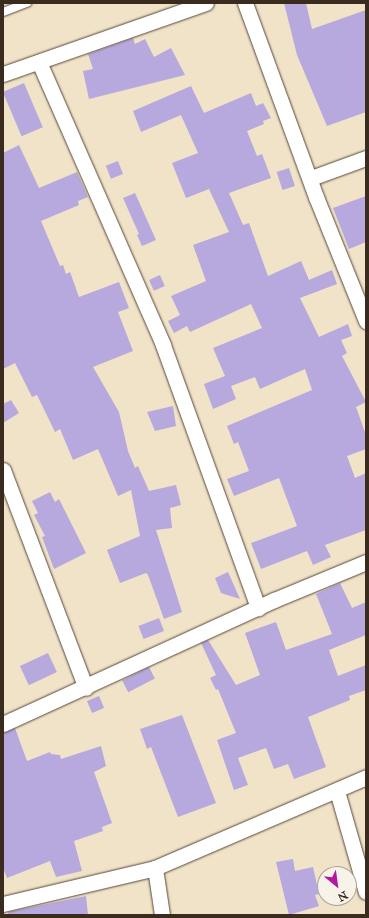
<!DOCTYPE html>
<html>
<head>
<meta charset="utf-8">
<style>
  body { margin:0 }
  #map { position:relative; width:369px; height:918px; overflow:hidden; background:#f0e3c8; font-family:"IM FELL Great Primer",serif }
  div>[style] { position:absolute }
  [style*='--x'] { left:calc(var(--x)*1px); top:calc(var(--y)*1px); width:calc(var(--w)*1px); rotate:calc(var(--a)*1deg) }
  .building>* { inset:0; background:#b7a8de; transform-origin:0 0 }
  .roads { filter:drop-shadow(0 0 1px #564638) drop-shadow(0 0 1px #564638) }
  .lane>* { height:8px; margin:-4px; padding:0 4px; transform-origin:4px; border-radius:4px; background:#fff }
  .street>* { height:15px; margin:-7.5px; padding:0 7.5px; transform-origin:7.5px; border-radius:7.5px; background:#fff }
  span { translate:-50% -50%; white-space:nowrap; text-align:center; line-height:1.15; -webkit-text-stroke:3.5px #f7f3e8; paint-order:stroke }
  .frame { position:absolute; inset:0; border:4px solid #3b2a1e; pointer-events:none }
  .north { position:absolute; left:317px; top:866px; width:40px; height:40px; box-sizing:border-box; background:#f7f3e8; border:1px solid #aca397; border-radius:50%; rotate:151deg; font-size:11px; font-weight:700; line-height:16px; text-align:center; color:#3b2a1e }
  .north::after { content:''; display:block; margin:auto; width:14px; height:18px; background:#b5179e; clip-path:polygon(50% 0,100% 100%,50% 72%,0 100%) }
</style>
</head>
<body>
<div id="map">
  <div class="building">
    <i style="clip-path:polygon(284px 3px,306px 3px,312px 29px,366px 10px,366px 112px,327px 126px,297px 55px)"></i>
    <i style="clip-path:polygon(133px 38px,135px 44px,145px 39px,154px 57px,171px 48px,185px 75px,89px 99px,83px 71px,93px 69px,88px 54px)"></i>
    <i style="left:24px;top:83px;width:48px;height:23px;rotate:67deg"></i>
    <i style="clip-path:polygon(191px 86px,204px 113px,251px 93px,256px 106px,263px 103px,271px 118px,263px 121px,264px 124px,247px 131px,257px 156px,262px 154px,271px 178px,229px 193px,243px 225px,249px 223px,268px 276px,301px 261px,309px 280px,332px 270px,337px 284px,300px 298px,319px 337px,348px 324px,352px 336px,341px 340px,347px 353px,342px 356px,366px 402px,356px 407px,366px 435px,366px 449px,347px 456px,355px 478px,366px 473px,366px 530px,325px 545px,331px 557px,313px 565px,307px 551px,261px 569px,251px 543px,297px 526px,279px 478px,234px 496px,227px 479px,249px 471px,238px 442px,234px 444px,227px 426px,312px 390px,305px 369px,260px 389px,255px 377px,231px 386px,236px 399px,213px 409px,204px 384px,225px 376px,213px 348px,262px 328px,251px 304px,190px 332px,187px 326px,174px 333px,168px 321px,180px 315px,171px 296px,206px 281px,193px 245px,229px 232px,209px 189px,186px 198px,172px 163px,198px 153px,181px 115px,141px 132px,133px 111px)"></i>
    <i style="clip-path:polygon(19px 145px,39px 188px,77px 172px,88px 197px,78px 201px,79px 205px,41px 221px,60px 266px,63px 265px,66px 274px,70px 272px,79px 297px,119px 282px,129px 308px,118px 312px,133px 351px,93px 367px,119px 412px,128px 451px,135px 468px,138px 466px,149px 491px,176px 485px,181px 505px,170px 508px,172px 528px,156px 530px,182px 612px,164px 619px,148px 575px,146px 573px,120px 583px,107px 550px,140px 536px,131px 490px,118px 496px,98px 449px,73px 460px,60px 429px,55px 432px,37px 395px,32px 397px,15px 363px,3px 369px,3px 153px)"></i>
    <i style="left:118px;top:161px;width:14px;height:13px;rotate:69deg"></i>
    <i style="left:289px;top:168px;width:19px;height:13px;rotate:72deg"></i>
    <i style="clip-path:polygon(135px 193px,156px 240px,142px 246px,137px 235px,139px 234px,123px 198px)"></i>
    <i style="clip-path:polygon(366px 196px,366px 242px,349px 249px,333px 208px)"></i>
    <i style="left:160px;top:275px;width:12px;height:12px;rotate:66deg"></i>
    <i style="clip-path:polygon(11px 400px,19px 413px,3px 423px,3px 404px)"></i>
    <i style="clip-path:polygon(173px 406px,176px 426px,155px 431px,147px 412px)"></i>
    <i style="clip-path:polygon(50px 492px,55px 502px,59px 499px,86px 553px,54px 569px,42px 537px,45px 536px,34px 515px,38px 513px,32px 501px)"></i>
    <i style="clip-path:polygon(228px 572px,240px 599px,221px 593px,215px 578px)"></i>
    <i style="clip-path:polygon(340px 583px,352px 608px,366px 602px,366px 635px,329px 650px,338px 676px,366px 665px,366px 690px,349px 696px,350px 700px,308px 717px,326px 767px,294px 779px,288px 764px,274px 769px,266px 748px,238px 758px,248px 785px,234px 790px,217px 740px,236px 733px,218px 689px,216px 690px,210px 678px,216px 675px,201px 643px,208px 640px,236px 685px,260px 675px,245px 633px,276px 622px,286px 650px,332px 634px,316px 594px)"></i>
    <i style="left:159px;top:618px;width:14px;height:22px;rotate:69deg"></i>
    <i style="left:48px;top:653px;width:21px;height:31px;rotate:65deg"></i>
    <i style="left:149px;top:667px;width:13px;height:30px;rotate:63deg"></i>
    <i style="left:99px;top:696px;width:13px;height:13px;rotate:67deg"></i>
    <i style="clip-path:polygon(182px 715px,216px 803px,178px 817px,151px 747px,147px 749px,140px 729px)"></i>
    <i style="clip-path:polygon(15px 728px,27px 761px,50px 752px,51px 754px,60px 755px,61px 759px,101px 746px,106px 766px,94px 772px,112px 823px,102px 827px,103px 831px,74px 841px,82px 871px,56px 877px,50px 861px,7px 878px,3px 868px,3px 733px)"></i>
    <i style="clip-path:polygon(293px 859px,295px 871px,313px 867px,319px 894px,315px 895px,319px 906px,289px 915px,276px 862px)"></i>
    <i style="clip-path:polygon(86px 896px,88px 915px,9px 915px,8px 912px)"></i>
  </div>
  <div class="roads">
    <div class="lane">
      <i style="--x:3;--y:12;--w:26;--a:-21"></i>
    </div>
    <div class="street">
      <i style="--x:245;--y:3;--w:207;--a:69.9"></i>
      <i style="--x:316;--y:197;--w:134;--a:68"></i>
      <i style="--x:39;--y:62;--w:309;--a:66.3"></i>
      <i style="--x:163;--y:345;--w:280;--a:70.1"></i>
      <i style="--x:3;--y:74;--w:215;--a:-19.3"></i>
      <i style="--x:311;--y:178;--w:59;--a:-20"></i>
      <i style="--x:3;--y:470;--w:233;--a:69.2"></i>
      <i style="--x:3;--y:724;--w:298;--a:-24.6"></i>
      <i style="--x:274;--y:600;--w:100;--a:-22.4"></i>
      <i style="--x:337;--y:791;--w:105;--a:74"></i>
      <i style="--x:155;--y:868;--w:48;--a:81.5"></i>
      <i style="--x:3;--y:904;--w:156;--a:-13.3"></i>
      <i style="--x:155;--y:868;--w:230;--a:-23.3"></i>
    </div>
  </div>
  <div class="frame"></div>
  <div class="north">N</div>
</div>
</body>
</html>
